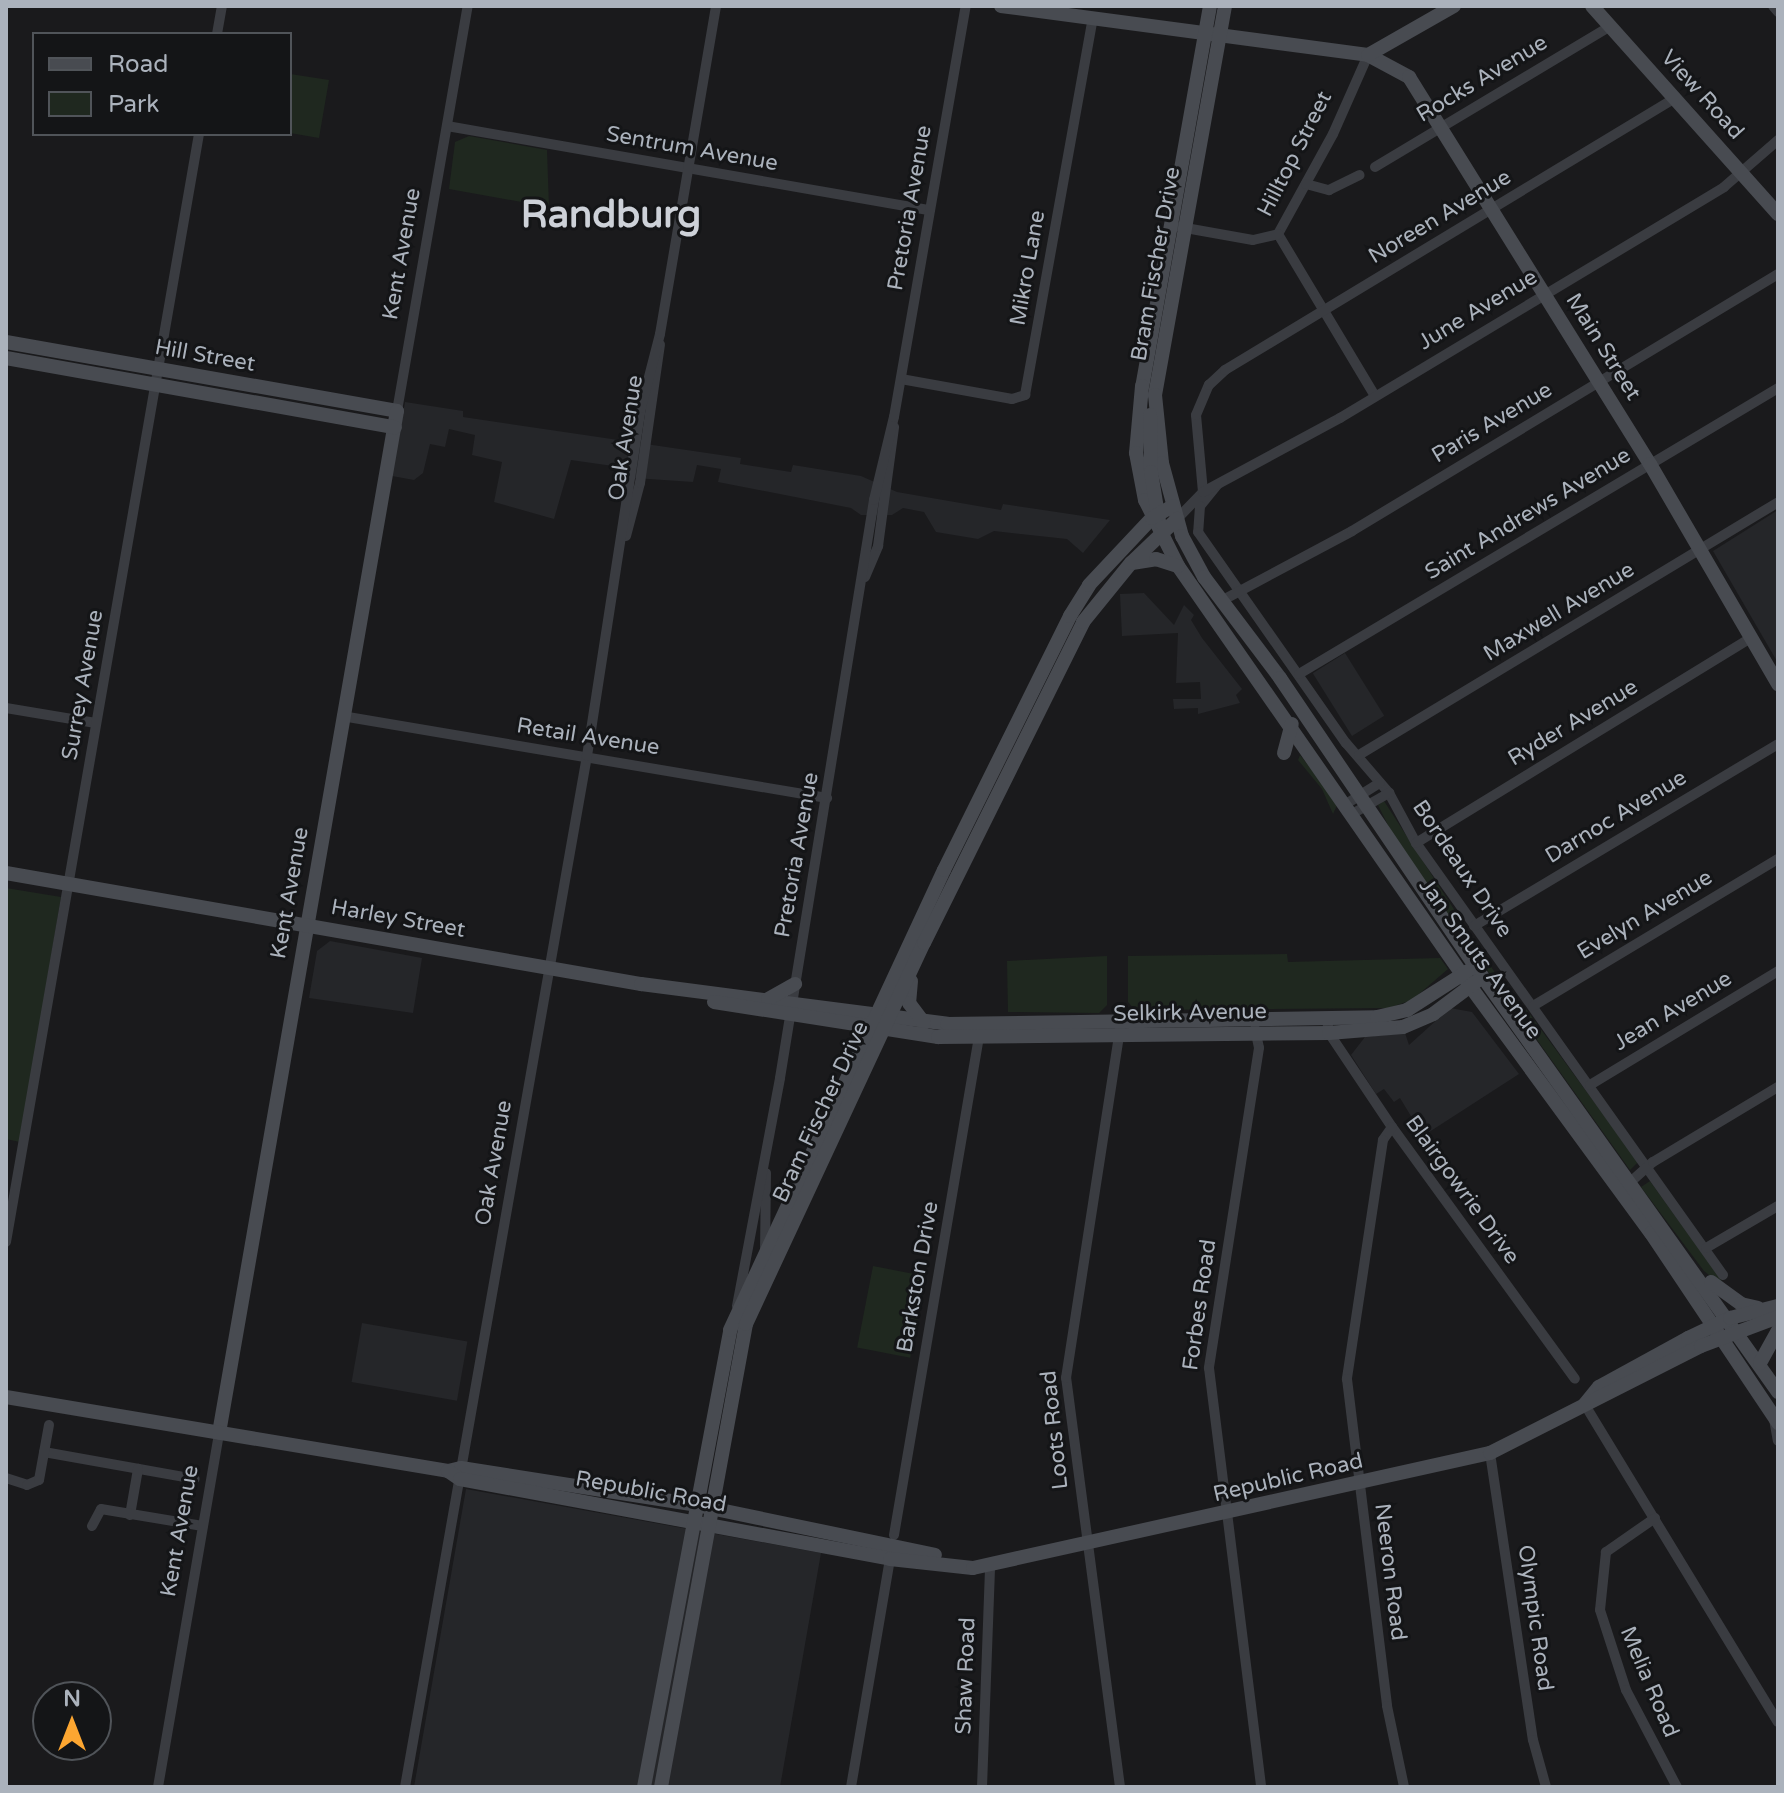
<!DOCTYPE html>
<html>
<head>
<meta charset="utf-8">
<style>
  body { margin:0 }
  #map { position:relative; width:1784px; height:1793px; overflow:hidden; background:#1a1a1c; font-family:"Varela Round",sans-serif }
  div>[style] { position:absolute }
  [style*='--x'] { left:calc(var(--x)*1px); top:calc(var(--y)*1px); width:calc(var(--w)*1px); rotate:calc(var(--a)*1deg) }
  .built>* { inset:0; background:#252629; transform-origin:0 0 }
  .green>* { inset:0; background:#1f281f; transform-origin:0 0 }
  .street>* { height:10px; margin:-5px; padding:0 5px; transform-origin:5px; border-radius:5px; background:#3a3c41 }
  .secondary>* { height:14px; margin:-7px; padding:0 7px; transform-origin:7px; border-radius:7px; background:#484b51 }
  span { translate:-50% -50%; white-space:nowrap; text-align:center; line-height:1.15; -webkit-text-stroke:6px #141517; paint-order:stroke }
  .street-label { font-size:22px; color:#abb2bc }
  .town-label { font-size:38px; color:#cdd1d8; font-weight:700 }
  .frame { position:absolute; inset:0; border:8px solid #abb2bc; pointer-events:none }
  .legend { position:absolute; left:32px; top:32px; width:260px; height:104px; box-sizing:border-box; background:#141517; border:2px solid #505459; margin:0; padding:10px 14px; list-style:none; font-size:24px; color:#abb2bc }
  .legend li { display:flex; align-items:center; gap:16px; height:40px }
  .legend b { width:40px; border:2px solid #505459 }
  .north { position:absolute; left:32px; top:1681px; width:80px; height:80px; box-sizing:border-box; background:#141517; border:2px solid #505459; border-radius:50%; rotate:0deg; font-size:22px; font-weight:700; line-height:32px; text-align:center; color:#abb2bc }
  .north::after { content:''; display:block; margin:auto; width:28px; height:36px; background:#fca631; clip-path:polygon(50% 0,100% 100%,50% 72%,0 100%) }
</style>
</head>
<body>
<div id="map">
  <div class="built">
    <i style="clip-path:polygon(405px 402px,463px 411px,463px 417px,741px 458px,740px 464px,791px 472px,793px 465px,861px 476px,897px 492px,1001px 510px,1003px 504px,1110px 520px,1083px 553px,1067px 539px,994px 531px,978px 539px,936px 532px,924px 512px,903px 508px,892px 515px,861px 515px,851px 508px,718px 482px,721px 469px,697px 465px,693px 482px,620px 477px,613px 466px,571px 460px,554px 519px,494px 502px,502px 462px,472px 455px,475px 435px,449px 429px,445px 447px,430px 444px,423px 473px,414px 480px,392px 476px)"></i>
    <i style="clip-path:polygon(1778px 510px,1778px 663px,1713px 551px)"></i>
    <i style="clip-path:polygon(1144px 593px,1174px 625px,1184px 605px,1194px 615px,1191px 620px,1202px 638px,1242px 689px,1236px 695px,1240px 703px,1198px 714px,1198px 708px,1174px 709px,1173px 699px,1201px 699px,1200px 682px,1176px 683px,1178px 633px,1122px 636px,1120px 594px)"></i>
    <i style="left:1345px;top:653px;width:74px;height:38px;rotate:58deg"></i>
    <i style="clip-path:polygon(330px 941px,422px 958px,413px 1013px,309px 998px,317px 951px)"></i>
    <i style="clip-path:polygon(1450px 1008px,1472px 1012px,1519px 1074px,1423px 1136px,1400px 1098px,1394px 1102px,1384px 1089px,1376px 1094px,1351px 1055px,1365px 1037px,1405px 1033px,1409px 1045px)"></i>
    <i style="left:362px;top:1323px;width:107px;height:60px;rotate:10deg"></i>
    <i style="clip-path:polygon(466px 1489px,821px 1553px,780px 1787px,414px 1787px)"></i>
  </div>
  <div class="green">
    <i style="clip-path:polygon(290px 74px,329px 80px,319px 138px,290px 133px)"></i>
    <i style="clip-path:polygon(469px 136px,547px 150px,549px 207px,449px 189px,455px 142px)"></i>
    <i style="clip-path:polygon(1300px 755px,1338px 803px,1333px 814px,1322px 789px,1298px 760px)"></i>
    <i style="clip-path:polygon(1384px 801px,1521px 1013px,1526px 1009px,1638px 1162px,1630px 1170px,1398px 845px,1378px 805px)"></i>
    <i style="clip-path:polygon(6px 888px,61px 897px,20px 1142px,6px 1139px)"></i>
    <i style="clip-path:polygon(1287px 954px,1288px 962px,1440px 958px,1448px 969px,1412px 1000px,1388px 1008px,1135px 1010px,1128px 1002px,1128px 956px)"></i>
    <i style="clip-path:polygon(1107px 956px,1107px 1005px,1099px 1013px,1008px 1012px,1007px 961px)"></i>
    <i style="clip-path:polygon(1650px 1181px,1729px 1291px,1704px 1271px,1641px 1187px)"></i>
    <i style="left:873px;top:1266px;width:54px;height:83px;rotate:11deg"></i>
  </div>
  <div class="street">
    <i style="--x:1773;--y:6;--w:8;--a:50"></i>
    <i style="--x:217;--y:34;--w:28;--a:-80"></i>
    <i style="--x:1368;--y:55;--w:86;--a:113.9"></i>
    <i style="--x:1333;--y:134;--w:114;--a:118.8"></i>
    <i style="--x:1278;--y:234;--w:189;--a:59.1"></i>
    <i style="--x:447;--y:126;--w:490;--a:9.9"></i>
    <i style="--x:1375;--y:167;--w:275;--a:-30.9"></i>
    <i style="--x:1306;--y:184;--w:24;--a:15"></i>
    <i style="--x:1329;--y:190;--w:34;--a:-26"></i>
    <i style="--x:1180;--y:227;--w:74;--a:10.1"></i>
    <i style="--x:1253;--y:240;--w:26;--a:-13"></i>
    <i style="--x:901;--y:379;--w:113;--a:10.2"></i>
    <i style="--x:1012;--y:399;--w:14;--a:-17"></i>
    <i style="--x:1025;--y:395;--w:380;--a:-79.8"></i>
    <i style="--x:397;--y:411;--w:411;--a:-80.1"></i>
    <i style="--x:1217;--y:485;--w:27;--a:129"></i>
    <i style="--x:1200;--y:506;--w:26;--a:94"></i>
    <i style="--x:1198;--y:532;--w:258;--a:55"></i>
    <i style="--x:1346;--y:743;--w:66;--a:49.3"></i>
    <i style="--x:1389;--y:793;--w:57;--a:61.6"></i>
    <i style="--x:1416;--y:843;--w:530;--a:54.6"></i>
    <i style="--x:1203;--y:492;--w:77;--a:-95.2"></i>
    <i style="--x:1196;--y:415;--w:33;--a:-67"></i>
    <i style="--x:1209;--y:385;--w:22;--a:-43"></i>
    <i style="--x:1225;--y:370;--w:526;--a:-31.15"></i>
    <i style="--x:1177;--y:519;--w:37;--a:-46"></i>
    <i style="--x:1203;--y:492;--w:156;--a:-28.4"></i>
    <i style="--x:1340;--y:418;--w:448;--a:-31"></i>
    <i style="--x:1724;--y:187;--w:72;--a:-41"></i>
    <i style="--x:626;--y:536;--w:55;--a:-75.2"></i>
    <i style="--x:640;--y:483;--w:140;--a:-81.8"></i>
    <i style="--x:865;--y:577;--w:34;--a:-67"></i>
    <i style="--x:878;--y:546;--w:120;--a:-82.3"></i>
    <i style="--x:1223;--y:600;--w:146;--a:-28.1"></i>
    <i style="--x:1352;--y:531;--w:498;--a:-31.1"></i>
    <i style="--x:1299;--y:674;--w:558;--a:-30.84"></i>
    <i style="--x:6;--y:708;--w:91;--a:9.5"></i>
    <i style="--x:342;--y:716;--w:492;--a:9.6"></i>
    <i style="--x:1359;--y:755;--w:489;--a:-31.1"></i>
    <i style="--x:1346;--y:804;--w:40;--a:-32"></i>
    <i style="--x:1352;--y:814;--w:43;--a:-29.6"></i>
    <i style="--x:1416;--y:843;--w:393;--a:-31.5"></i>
    <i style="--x:1474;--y:926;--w:354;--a:-30.9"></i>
    <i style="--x:1533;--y:1006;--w:286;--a:-31"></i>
    <i style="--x:1327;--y:1019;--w:14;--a:82"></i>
    <i style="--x:1329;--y:1033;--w:113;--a:56.2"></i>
    <i style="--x:1392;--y:1127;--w:311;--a:54"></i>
    <i style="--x:1255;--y:1029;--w:19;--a:78"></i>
    <i style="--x:1259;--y:1048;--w:324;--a:98.9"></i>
    <i style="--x:1209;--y:1368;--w:422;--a:82.9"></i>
    <i style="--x:1590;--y:1085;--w:220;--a:-31.2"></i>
    <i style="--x:1392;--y:1127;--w:16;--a:125"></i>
    <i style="--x:1383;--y:1140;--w:242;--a:98.6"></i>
    <i style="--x:1347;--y:1379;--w:329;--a:83"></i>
    <i style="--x:1387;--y:1706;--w:83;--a:78.1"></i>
    <i style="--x:1626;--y:1186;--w:36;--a:-42"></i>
    <i style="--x:1653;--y:1162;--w:146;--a:-31"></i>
    <i style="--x:6;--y:1242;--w:1125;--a:-80.12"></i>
    <i style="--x:1706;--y:1248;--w:83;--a:-30.3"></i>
    <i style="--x:765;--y:1253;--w:80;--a:-89.3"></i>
    <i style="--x:737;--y:1306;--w:232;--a:-79.3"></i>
    <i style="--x:780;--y:1078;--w:586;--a:-80.76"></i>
    <i style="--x:874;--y:500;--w:85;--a:-76.5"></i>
    <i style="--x:894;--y:417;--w:417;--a:-80.1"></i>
    <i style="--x:1585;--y:1405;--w:371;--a:58.7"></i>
    <i style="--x:1774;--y:1419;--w:22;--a:80"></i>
    <i style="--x:44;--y:1452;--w:153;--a:10.1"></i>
    <i style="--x:1490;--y:1453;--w:290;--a:81.5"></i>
    <i style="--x:1533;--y:1740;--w:49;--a:74.5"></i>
    <i style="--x:6;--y:1478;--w:22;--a:18"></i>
    <i style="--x:27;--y:1485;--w:13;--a:-23"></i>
    <i style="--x:39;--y:1480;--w:56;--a:-79.7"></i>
    <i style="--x:130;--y:1515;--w:47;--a:-80.1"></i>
    <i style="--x:1655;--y:1518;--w:60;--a:145.2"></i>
    <i style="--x:1606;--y:1552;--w:58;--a:95.9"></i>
    <i style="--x:1600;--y:1610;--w:84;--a:72"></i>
    <i style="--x:1626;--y:1690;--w:110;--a:62.3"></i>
    <i style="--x:92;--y:1526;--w:19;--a:-62"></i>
    <i style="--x:101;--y:1509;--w:103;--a:9.5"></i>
    <i style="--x:894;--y:1535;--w:511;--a:-80.32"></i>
    <i style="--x:158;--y:1787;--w:359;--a:-80.2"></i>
    <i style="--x:405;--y:1787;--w:1047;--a:-79.99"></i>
    <i style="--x:587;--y:756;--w:352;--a:-81.2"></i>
    <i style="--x:641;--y:408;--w:76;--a:-75.6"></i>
    <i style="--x:660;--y:334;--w:333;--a:-80.3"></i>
    <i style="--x:851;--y:1787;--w:236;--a:-80.3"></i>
    <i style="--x:982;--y:1787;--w:221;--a:-87.9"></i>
    <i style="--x:1120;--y:1787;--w:413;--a:-97.5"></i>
    <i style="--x:1066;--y:1378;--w:353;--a:-81.2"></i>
  </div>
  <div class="secondary">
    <i style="--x:1001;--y:6;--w:370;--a:7.6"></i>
    <i style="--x:1368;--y:55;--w:47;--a:28.2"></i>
    <i style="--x:1409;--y:77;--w:456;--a:58.1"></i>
    <i style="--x:1650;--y:464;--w:255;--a:59.8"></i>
    <i style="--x:1210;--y:6;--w:386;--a:100.1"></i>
    <i style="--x:1142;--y:386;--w:67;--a:95.1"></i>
    <i style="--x:1136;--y:453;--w:48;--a:79.2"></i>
    <i style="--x:1145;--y:500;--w:74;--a:63.4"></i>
    <i style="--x:1178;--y:566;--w:512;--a:55.19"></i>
    <i style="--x:1470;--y:986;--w:306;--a:53.8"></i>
    <i style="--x:1651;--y:1233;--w:229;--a:56.2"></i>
    <i style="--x:1225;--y:6;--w:395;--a:100.2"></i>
    <i style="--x:1155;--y:395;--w:68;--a:84.1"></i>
    <i style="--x:1162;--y:463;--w:76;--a:74.7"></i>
    <i style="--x:1182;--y:536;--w:47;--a:61.8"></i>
    <i style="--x:1204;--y:577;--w:126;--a:53"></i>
    <i style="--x:1280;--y:678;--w:348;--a:55.9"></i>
    <i style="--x:1475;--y:966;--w:523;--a:54.58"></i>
    <i style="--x:1592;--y:6;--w:279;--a:48.2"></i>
    <i style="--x:1368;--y:55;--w:99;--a:-29.7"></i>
    <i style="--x:6;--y:342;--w:397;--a:10"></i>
    <i style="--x:397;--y:411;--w:1037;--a:99.88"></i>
    <i style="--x:6;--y:358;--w:395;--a:10.1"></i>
    <i style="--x:1150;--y:415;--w:57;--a:89"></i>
    <i style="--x:1151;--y:472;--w:50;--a:80.7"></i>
    <i style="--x:1132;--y:563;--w:24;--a:-9"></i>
    <i style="--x:1156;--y:559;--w:23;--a:18"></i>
    <i style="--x:1284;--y:753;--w:30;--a:-75"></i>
    <i style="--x:6;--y:873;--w:645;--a:9.92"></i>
    <i style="--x:641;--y:984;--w:309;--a:7.4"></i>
    <i style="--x:947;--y:1024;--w:430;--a:-0.9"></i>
    <i style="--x:1377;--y:1017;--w:31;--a:-13"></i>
    <i style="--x:1407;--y:1010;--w:72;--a:-32.6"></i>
    <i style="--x:911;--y:981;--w:22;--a:95"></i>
    <i style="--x:909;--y:1003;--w:25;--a:53"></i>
    <i style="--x:768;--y:999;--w:31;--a:-29"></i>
    <i style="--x:714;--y:1002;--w:227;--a:8.9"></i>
    <i style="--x:938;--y:1037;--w:391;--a:-0.6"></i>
    <i style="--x:1329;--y:1033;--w:74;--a:-4.6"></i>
    <i style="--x:1403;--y:1027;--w:33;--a:-23"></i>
    <i style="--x:1433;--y:1014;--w:54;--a:-36.7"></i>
    <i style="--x:1711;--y:1282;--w:37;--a:36"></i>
    <i style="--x:1741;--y:1304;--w:17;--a:13"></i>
    <i style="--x:1760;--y:1363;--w:38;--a:-61"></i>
    <i style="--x:6;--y:1397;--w:448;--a:9.5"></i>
    <i style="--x:448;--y:1471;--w:13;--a:-13"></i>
    <i style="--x:461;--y:1468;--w:238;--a:8.9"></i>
    <i style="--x:696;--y:1505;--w:244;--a:11.8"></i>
    <i style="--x:1585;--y:1404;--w:22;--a:-51"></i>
    <i style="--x:1599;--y:1387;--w:102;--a:-28.8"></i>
    <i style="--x:1688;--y:1338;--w:47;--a:-25.5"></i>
    <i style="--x:1730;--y:1318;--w:49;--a:-14"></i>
    <i style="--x:448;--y:1471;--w:14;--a:34"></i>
    <i style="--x:460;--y:1479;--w:437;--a:10.5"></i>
    <i style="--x:890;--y:1559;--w:83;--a:6.2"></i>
    <i style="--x:973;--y:1568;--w:530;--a:-12.54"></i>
    <i style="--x:1490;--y:1453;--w:237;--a:-26.9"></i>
    <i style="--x:1701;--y:1346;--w:82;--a:-20.6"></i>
    <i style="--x:644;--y:1787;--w:465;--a:-79.3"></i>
    <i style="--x:730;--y:1330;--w:507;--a:-65.05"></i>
    <i style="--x:944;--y:870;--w:284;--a:-63.6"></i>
    <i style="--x:1070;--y:616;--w:36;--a:-58"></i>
    <i style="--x:1089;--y:585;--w:92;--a:-46.8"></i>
    <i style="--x:1152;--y:518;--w:24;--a:-30"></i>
    <i style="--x:661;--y:1787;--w:471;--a:-79.6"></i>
    <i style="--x:746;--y:1324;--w:421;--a:-65"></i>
    <i style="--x:924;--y:943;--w:358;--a:-63.6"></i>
    <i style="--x:1083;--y:622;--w:76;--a:-50.9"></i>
    <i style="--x:1131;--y:563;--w:64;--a:-43.7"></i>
  </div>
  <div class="street-label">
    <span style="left:1482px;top:79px;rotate:-31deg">Rocks Avenue</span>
    <span style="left:1702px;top:95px;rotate:48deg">View Road</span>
    <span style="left:692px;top:149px;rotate:10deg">Sentrum Avenue</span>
    <span style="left:1295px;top:154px;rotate:-63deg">Hilltop Street</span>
    <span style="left:910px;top:208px;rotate:-80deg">Pretoria Avenue</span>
    <span style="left:1440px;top:217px;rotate:-31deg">Noreen Avenue</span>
    <span style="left:402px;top:254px;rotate:-80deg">Kent Avenue</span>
    <span style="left:1156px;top:264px;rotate:-80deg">Bram Fischer Drive</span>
    <span style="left:1028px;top:268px;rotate:-80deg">Mikro Lane</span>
    <span style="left:1478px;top:310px;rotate:-31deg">June Avenue</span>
    <span style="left:1603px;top:347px;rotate:58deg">Main Street</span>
    <span style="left:205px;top:356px;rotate:10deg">Hill Street</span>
    <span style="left:1492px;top:423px;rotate:-31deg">Paris Avenue</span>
    <span style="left:626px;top:438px;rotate:-81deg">Oak Avenue</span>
    <span style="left:1528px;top:514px;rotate:-31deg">Saint Andrews Avenue</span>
    <span style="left:1559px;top:612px;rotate:-31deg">Maxwell Avenue</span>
    <span style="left:83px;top:685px;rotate:-80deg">Surrey Avenue</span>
    <span style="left:1573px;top:723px;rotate:-31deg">Ryder Avenue</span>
    <span style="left:588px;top:737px;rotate:9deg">Retail Avenue</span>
    <span style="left:1616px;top:817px;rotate:-31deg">Darnoc Avenue</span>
    <span style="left:797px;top:855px;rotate:-80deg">Pretoria Avenue</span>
    <span style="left:1462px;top:869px;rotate:56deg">Bordeaux Drive</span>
    <span style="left:290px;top:893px;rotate:-80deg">Kent Avenue</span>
    <span style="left:1645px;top:915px;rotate:-31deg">Evelyn Avenue</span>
    <span style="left:398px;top:919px;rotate:10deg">Harley Street</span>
    <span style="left:1480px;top:959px;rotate:54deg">Jan Smuts Avenue</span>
    <span style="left:1673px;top:1011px;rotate:-31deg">Jean Avenue</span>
    <span style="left:1190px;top:1013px;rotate:-1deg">Selkirk Avenue</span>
    <span style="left:821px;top:1112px;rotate:-65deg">Bram Fischer Drive</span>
    <span style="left:494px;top:1163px;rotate:-80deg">Oak Avenue</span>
    <span style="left:1462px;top:1190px;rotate:54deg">Blairgowrie Drive</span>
    <span style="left:918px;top:1277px;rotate:-80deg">Barkston Drive</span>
    <span style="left:1200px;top:1305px;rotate:-82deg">Forbes Road</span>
    <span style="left:1055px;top:1430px;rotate:-96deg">Loots Road</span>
    <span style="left:1288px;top:1478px;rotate:-13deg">Republic Road</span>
    <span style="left:651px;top:1492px;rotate:10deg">Republic Road</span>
    <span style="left:180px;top:1531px;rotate:-80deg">Kent Avenue</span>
    <span style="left:1390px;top:1572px;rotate:83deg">Neeron Road</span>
    <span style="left:1535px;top:1618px;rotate:82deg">Olympic Road</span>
    <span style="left:966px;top:1676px;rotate:-88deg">Shaw Road</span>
    <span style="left:1649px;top:1682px;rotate:67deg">Melia Road</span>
  </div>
  <div class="town-label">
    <span style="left:611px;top:216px">Randburg</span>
  </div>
  <div class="frame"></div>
  <ul class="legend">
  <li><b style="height:10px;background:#484b51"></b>Road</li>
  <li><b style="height:22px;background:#1f281f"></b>Park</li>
  </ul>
  <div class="north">N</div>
</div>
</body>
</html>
